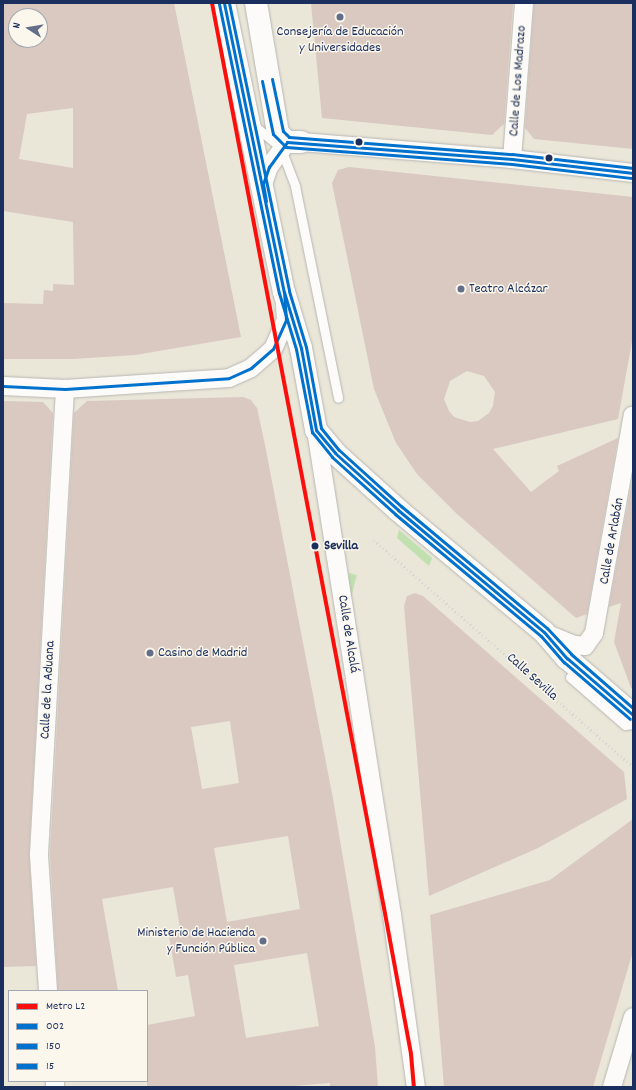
<!DOCTYPE html>
<html>
<head>
<meta charset="utf-8">
<style>
  body { margin:0 }
  #map { position:relative; width:636px; height:1090px; overflow:hidden; background:#eae6d8; font-family:Dekko,sans-serif }
  div>[style] { position:absolute }
  [style*='--x'] { left:calc(var(--x)*1px); top:calc(var(--y)*1px); width:calc(var(--w)*1px); rotate:calc(var(--a)*1deg) }
  .green>* { inset:0; background:#c0e0b0; transform-origin:0 0 }
  .building>* { inset:0; background:#dac9c1 }
  .path>* { height:2.5px; margin-top:-1.25px; transform-origin:0; background:repeating-linear-gradient(90deg,#d5d5d5 0 1px,transparent 0 4px) }
  .roads { filter:drop-shadow(0 0 1px #b6b6b2) drop-shadow(0 0 1px #b6b6b2) }
  .lane>* { height:9px; margin:-4.5px; padding:0 4.5px; transform-origin:4.5px; border-radius:4.5px; background:#fcfbf9 }
  .street>* { height:18px; margin:-9px; padding:0 9px; transform-origin:9px; border-radius:9px; background:#fcfbf9 }
  .secondary>* { height:22px; margin:-11px; padding:0 11px; transform-origin:11px; border-radius:11px; background:#fcfbf9 }
  .bus-1>* { height:3px; margin:-1.5px; padding:0 1.5px; transform-origin:1.5px; border-radius:1.5px; background:#0072ce }
  .bus-2>* { height:3px; margin:-1.5px; padding:0 1.5px; transform-origin:1.5px; border-radius:1.5px; background:#0072ce }
  .bus-3>* { height:3px; margin:-1.5px; padding:0 1.5px; transform-origin:1.5px; border-radius:1.5px; background:#0072ce }
  .metro-1>* { height:4px; margin:-2px; padding:0 2px; transform-origin:2px; border-radius:2px; background:#fb0f0c }
  .dots>* { width:11px; height:11px; translate:-50% -50%; box-sizing:border-box; border:2px solid #fbf7ec; border-radius:50% }
  span { translate:-50% -50%; white-space:nowrap; text-align:center; line-height:1.15; -webkit-text-stroke:3px #fbf7ec; paint-order:stroke }
  .poi-label { font-size:14px; color:#1b2f5e }
  .left { translate:0 -50%; text-align:left }
  .right { translate:-100% -50%; text-align:right }
  .street-label { font-size:14px; color:#1b2f5e }
  .stop-label { font-size:14px; color:#1b2f5e; font-weight:700 }
  .frame { position:absolute; inset:0; border:4px solid #1b2f5e; pointer-events:none }
  .legend { position:absolute; left:8px; top:990px; width:140px; height:92px; box-sizing:border-box; background:#fbf7ec; border:1px solid #a1a7b3; margin:0; padding:5px 7px; list-style:none; font-size:12px; color:#1b2f5e }
  .legend li { display:flex; align-items:center; gap:8px; height:20px }
  .legend b { width:20px; border:1px solid #a1a7b3 }
  .north { position:absolute; left:8px; top:8px; width:40px; height:40px; box-sizing:border-box; background:#fbf7ec; border:1px solid #a1a7b3; border-radius:50%; rotate:282deg; font-size:11px; font-weight:700; line-height:16px; text-align:center; color:#1b2f5e }
  .north::after { content:''; display:block; margin:auto; width:14px; height:18px; background:#636f89; clip-path:polygon(50% 0,100% 100%,50% 72%,0 100%) }
</style>
</head>
<body>
<div id="map">
  <div class="green">
    <i style="clip-path:polygon(399px 530px,432px 558px,429px 566px,397px 538px)"></i>
    <i style="left:349px;top:573px;width:8px;height:44px;rotate:14deg"></i>
  </div>
  <div class="building">
    <i style="clip-path:polygon(evenodd,3px 3px,174px 3px,241px 337px,135px 355px,73px 359px,3px 359px,3px 303px,43px 304px,44px 290px,53px 291px,53px 284px,74px 285px,73px 222px,3px 211px,3px 3px,16px 16px,40px 16px,40px 40px,16px 40px,16px 16px,3px 3px,73px 108px,73px 168px,19px 159px,27px 114px,73px 108px)"></i>
    <i style="clip-path:polygon(311px 3px,513px 3px,504px 124px,492px 135px,322px 118px)"></i>
    <i style="clip-path:polygon(534px 3px,633px 3px,633px 149px,534px 139px,525px 128px)"></i>
    <i style="clip-path:polygon(evenodd,349px 167px,633px 197px,633px 336px,618px 419px,493px 449px,531px 492px,559px 471px,557px 466px,618px 438px,587px 614px,576px 618px,457px 514px,417px 474px,396px 443px,374px 389px,332px 183px,338px 170px,349px 167px,467px 371px,484px 376px,495px 392px,493px 406px,489px 413px,478px 421px,470px 422px,454px 417px,449px 411px,444px 399px,450px 381px,467px 371px)"></i>
    <i style="clip-path:polygon(evenodd,243px 397px,251px 400px,257px 408px,265px 445px,333px 799px,375px 1047px,378px 1087px,330px 1087px,330px 1083px,281px 1087px,147px 1087px,147px 1025px,195px 1016px,188px 975px,176px 977px,168px 930px,180px 928px,173px 887px,102px 899px,118px 991px,58px 991px,50px 854px,74px 413px,87px 401px,243px 397px,230px 721px,239px 783px,202px 789px,191px 727px,230px 721px,243px 397px,288px 836px,300px 909px,227px 922px,214px 848px,288px 836px,243px 397px,307px 953px,319px 1026px,246px 1038px,234px 965px,307px 953px)"></i>
    <i style="clip-path:polygon(3px 401px,43px 402px,53px 413px,29px 854px,36px 966px,3px 967px)"></i>
    <i style="clip-path:polygon(633px 475px,633px 688px,631px 688px,614px 642px,621px 603px,609px 607px)"></i>
    <i style="clip-path:polygon(415px 593px,423px 596px,624px 772px,627px 799px,538px 848px,429px 896px,404px 606px,407px 596px)"></i>
    <i style="clip-path:polygon(633px 819px,633px 951px,593px 1087px,444px 1087px,430px 915px,550px 880px)"></i>
  </div>
  <div class="path">
    <i style="--x:374;--y:540;--w:344;--a:41.2"></i>
  </div>
  <div class="roads">
    <div class="lane">
      <i style="--x:252;--y:124;--w:33;--a:39"></i>
      <i style="--x:281;--y:149;--w:40;--a:69"></i>
      <i style="--x:295;--y:186;--w:216;--a:78.5"></i>
      <i style="--x:570;--y:677;--w:73;--a:41.1"></i>
      <i style="--x:625;--y:725;--w:8;--a:-7"></i>
    </div>
    <div class="street">
      <i style="--x:301;--y:142;--w:212;--a:4.6"></i>
      <i style="--x:512;--y:159;--w:122;--a:6.6"></i>
      <i style="--x:512;--y:159;--w:156;--a:-85.6"></i>
      <i style="--x:263;--y:184;--w:18;--a:-71"></i>
      <i style="--x:269;--y:167;--w:31;--a:-54"></i>
      <i style="--x:3;--y:386;--w:62;--a:2.8"></i>
      <i style="--x:65;--y:389;--w:164;--a:-3.8"></i>
      <i style="--x:229;--y:378;--w:24;--a:-24"></i>
      <i style="--x:251;--y:368;--w:29;--a:-41"></i>
      <i style="--x:273;--y:349;--w:32;--a:-66"></i>
      <i style="--x:286;--y:320;--w:16;--a:-94"></i>
      <i style="--x:316;--y:430;--w:491;--a:81.1"></i>
      <i style="--x:392;--y:915;--w:174;--a:82.1"></i>
      <i style="--x:545;--y:633;--w:32;--a:22"></i>
      <i style="--x:575;--y:645;--w:10;--a:6"></i>
      <i style="--x:585;--y:646;--w:16;--a:-55"></i>
      <i style="--x:594;--y:633;--w:221;--a:-79.9"></i>
      <i style="--x:48;--y:991;--w:137;--a:-93.8"></i>
      <i style="--x:39;--y:854;--w:466;--a:-86.8"></i>
      <i style="--x:55;--y:1081;--w:6;--a:90"></i>
      <i style="--x:612;--y:1087;--w:73;--a:-73.3"></i>
    </div>
    <div class="secondary">
      <i style="--x:224;--y:3;--w:295;--a:78.3"></i>
      <i style="--x:284;--y:292;--w:59;--a:73.1"></i>
      <i style="--x:301;--y:348;--w:83;--a:79.6"></i>
      <i style="--x:316;--y:430;--w:30;--a:50"></i>
      <i style="--x:335;--y:453;--w:85;--a:42.1"></i>
      <i style="--x:398;--y:510;--w:190;--a:39.9"></i>
      <i style="--x:544;--y:632;--w:35;--a:49"></i>
      <i style="--x:567;--y:658;--w:87;--a:40.8"></i>
      <i style="--x:256;--y:3;--w:132;--a:80.4"></i>
      <i style="--x:278;--y:133;--w:13;--a:45"></i>
      <i style="--x:287;--y:142;--w:14;--a:0"></i>
    </div>
  </div>
  <div class="bus-1">
    <i style="--x:224;--y:3;--w:295;--a:78.3"></i>
    <i style="--x:284;--y:292;--w:59;--a:73.1"></i>
    <i style="--x:301;--y:348;--w:83;--a:79.6"></i>
    <i style="--x:316;--y:430;--w:30;--a:50"></i>
    <i style="--x:335;--y:453;--w:85;--a:42.1"></i>
    <i style="--x:398;--y:510;--w:190;--a:39.9"></i>
    <i style="--x:544;--y:632;--w:35;--a:49"></i>
    <i style="--x:567;--y:658;--w:87;--a:40.8"></i>
    <i style="--x:266;--y:201;--w:17;--a:-100"></i>
    <i style="--x:263;--y:184;--w:18;--a:-71"></i>
    <i style="--x:269;--y:167;--w:31;--a:-54"></i>
    <i style="--x:287;--y:142;--w:226;--a:4.3"></i>
    <i style="--x:512;--y:159;--w:122;--a:6.6"></i>
    <i style="--x:3;--y:386;--w:62;--a:2.8"></i>
    <i style="--x:65;--y:389;--w:164;--a:-3.8"></i>
    <i style="--x:229;--y:378;--w:24;--a:-24"></i>
    <i style="--x:251;--y:368;--w:29;--a:-41"></i>
    <i style="--x:273;--y:349;--w:32;--a:-66"></i>
    <i style="--x:286;--y:320;--w:28;--a:-94"></i>
  </div>
  <div class="bus-2">
    <i style="--x:219;--y:4;--w:295;--a:78.3"></i>
    <i style="--x:279;--y:293;--w:59;--a:73.1"></i>
    <i style="--x:296;--y:349;--w:85;--a:79.1"></i>
    <i style="--x:312;--y:432;--w:32;--a:51"></i>
    <i style="--x:332;--y:457;--w:85;--a:42.1"></i>
    <i style="--x:395;--y:514;--w:190;--a:39.9"></i>
    <i style="--x:541;--y:636;--w:35;--a:49"></i>
    <i style="--x:564;--y:662;--w:87;--a:40.8"></i>
    <i style="--x:262;--y:81;--w:54;--a:78.3"></i>
    <i style="--x:273;--y:134;--w:18;--a:45"></i>
    <i style="--x:286;--y:147;--w:227;--a:4.3"></i>
    <i style="--x:512;--y:164;--w:121;--a:6.7"></i>
  </div>
  <div class="bus-3">
    <i style="--x:229;--y:3;--w:294;--a:78.2"></i>
    <i style="--x:289;--y:291;--w:59;--a:73.1"></i>
    <i style="--x:306;--y:347;--w:82;--a:79.5"></i>
    <i style="--x:321;--y:428;--w:28;--a:51"></i>
    <i style="--x:339;--y:450;--w:84;--a:42.1"></i>
    <i style="--x:401;--y:506;--w:190;--a:39.9"></i>
    <i style="--x:547;--y:628;--w:35;--a:47"></i>
    <i style="--x:571;--y:654;--w:82;--a:41.1"></i>
    <i style="--x:272;--y:79;--w:53;--a:78.1"></i>
    <i style="--x:283;--y:131;--w:8;--a:45"></i>
    <i style="--x:289;--y:137;--w:224;--a:4.4"></i>
    <i style="--x:512;--y:154;--w:122;--a:6.6"></i>
  </div>
  <div class="metro-1">
    <i style="--x:212;--y:3;--w:921;--a:79.24"></i>
    <i style="--x:384;--y:908;--w:148;--a:79.5"></i>
    <i style="--x:411;--y:1054;--w:33;--a:85"></i>
  </div>
  <div class="dots">
    <i style="left:340px;top:17px;background:#636f89"></i>
    <i style="left:359px;top:142px;background:#1b2f5e"></i>
    <i style="left:549px;top:158px;background:#1b2f5e"></i>
    <i style="left:461px;top:289px;background:#636f89"></i>
    <i style="left:315px;top:546px;background:#1b2f5e"></i>
    <i style="left:150px;top:653px;background:#636f89"></i>
    <i style="left:263px;top:941px;background:#636f89"></i>
  </div>
  <div class="poi-label">
    <span style="left:340px;top:40px">Consejería de Educación<br>y Universidades</span>
    <span class="left" style="left:469px;top:289px">Teatro Alcázar</span>
    <span class="left" style="left:158px;top:653px">Casino de Madrid</span>
    <span class="right" style="left:255px;top:941px">Ministerio de Hacienda<br>y Función Pública</span>
  </div>
  <div class="street-label">
    <span style="left:518px;top:81px;rotate:-86deg">Calle de Los Madrazo</span>
    <span style="left:612px;top:541px;rotate:-80deg">Calle de Arlabán</span>
    <span style="left:348px;top:634px;rotate:81deg">Calle de Alcalá</span>
    <span style="left:532px;top:677px;rotate:42deg">Calle Sevilla</span>
    <span style="left:48px;top:690px;rotate:-87deg">Calle de la Aduana</span>
  </div>
  <div class="stop-label">
    <span class="left" style="left:324px;top:546px">Sevilla</span>
  </div>
  <div class="frame"></div>
  <ul class="legend">
  <li><b style="height:5px;background:#fb0f0c"></b>Metro L2</li>
  <li><b style="height:5px;background:#0072ce"></b>002</li>
  <li><b style="height:5px;background:#0072ce"></b>150</li>
  <li><b style="height:5px;background:#0072ce"></b>15</li>
  </ul>
  <div class="north">N</div>
</div>
</body>
</html>
